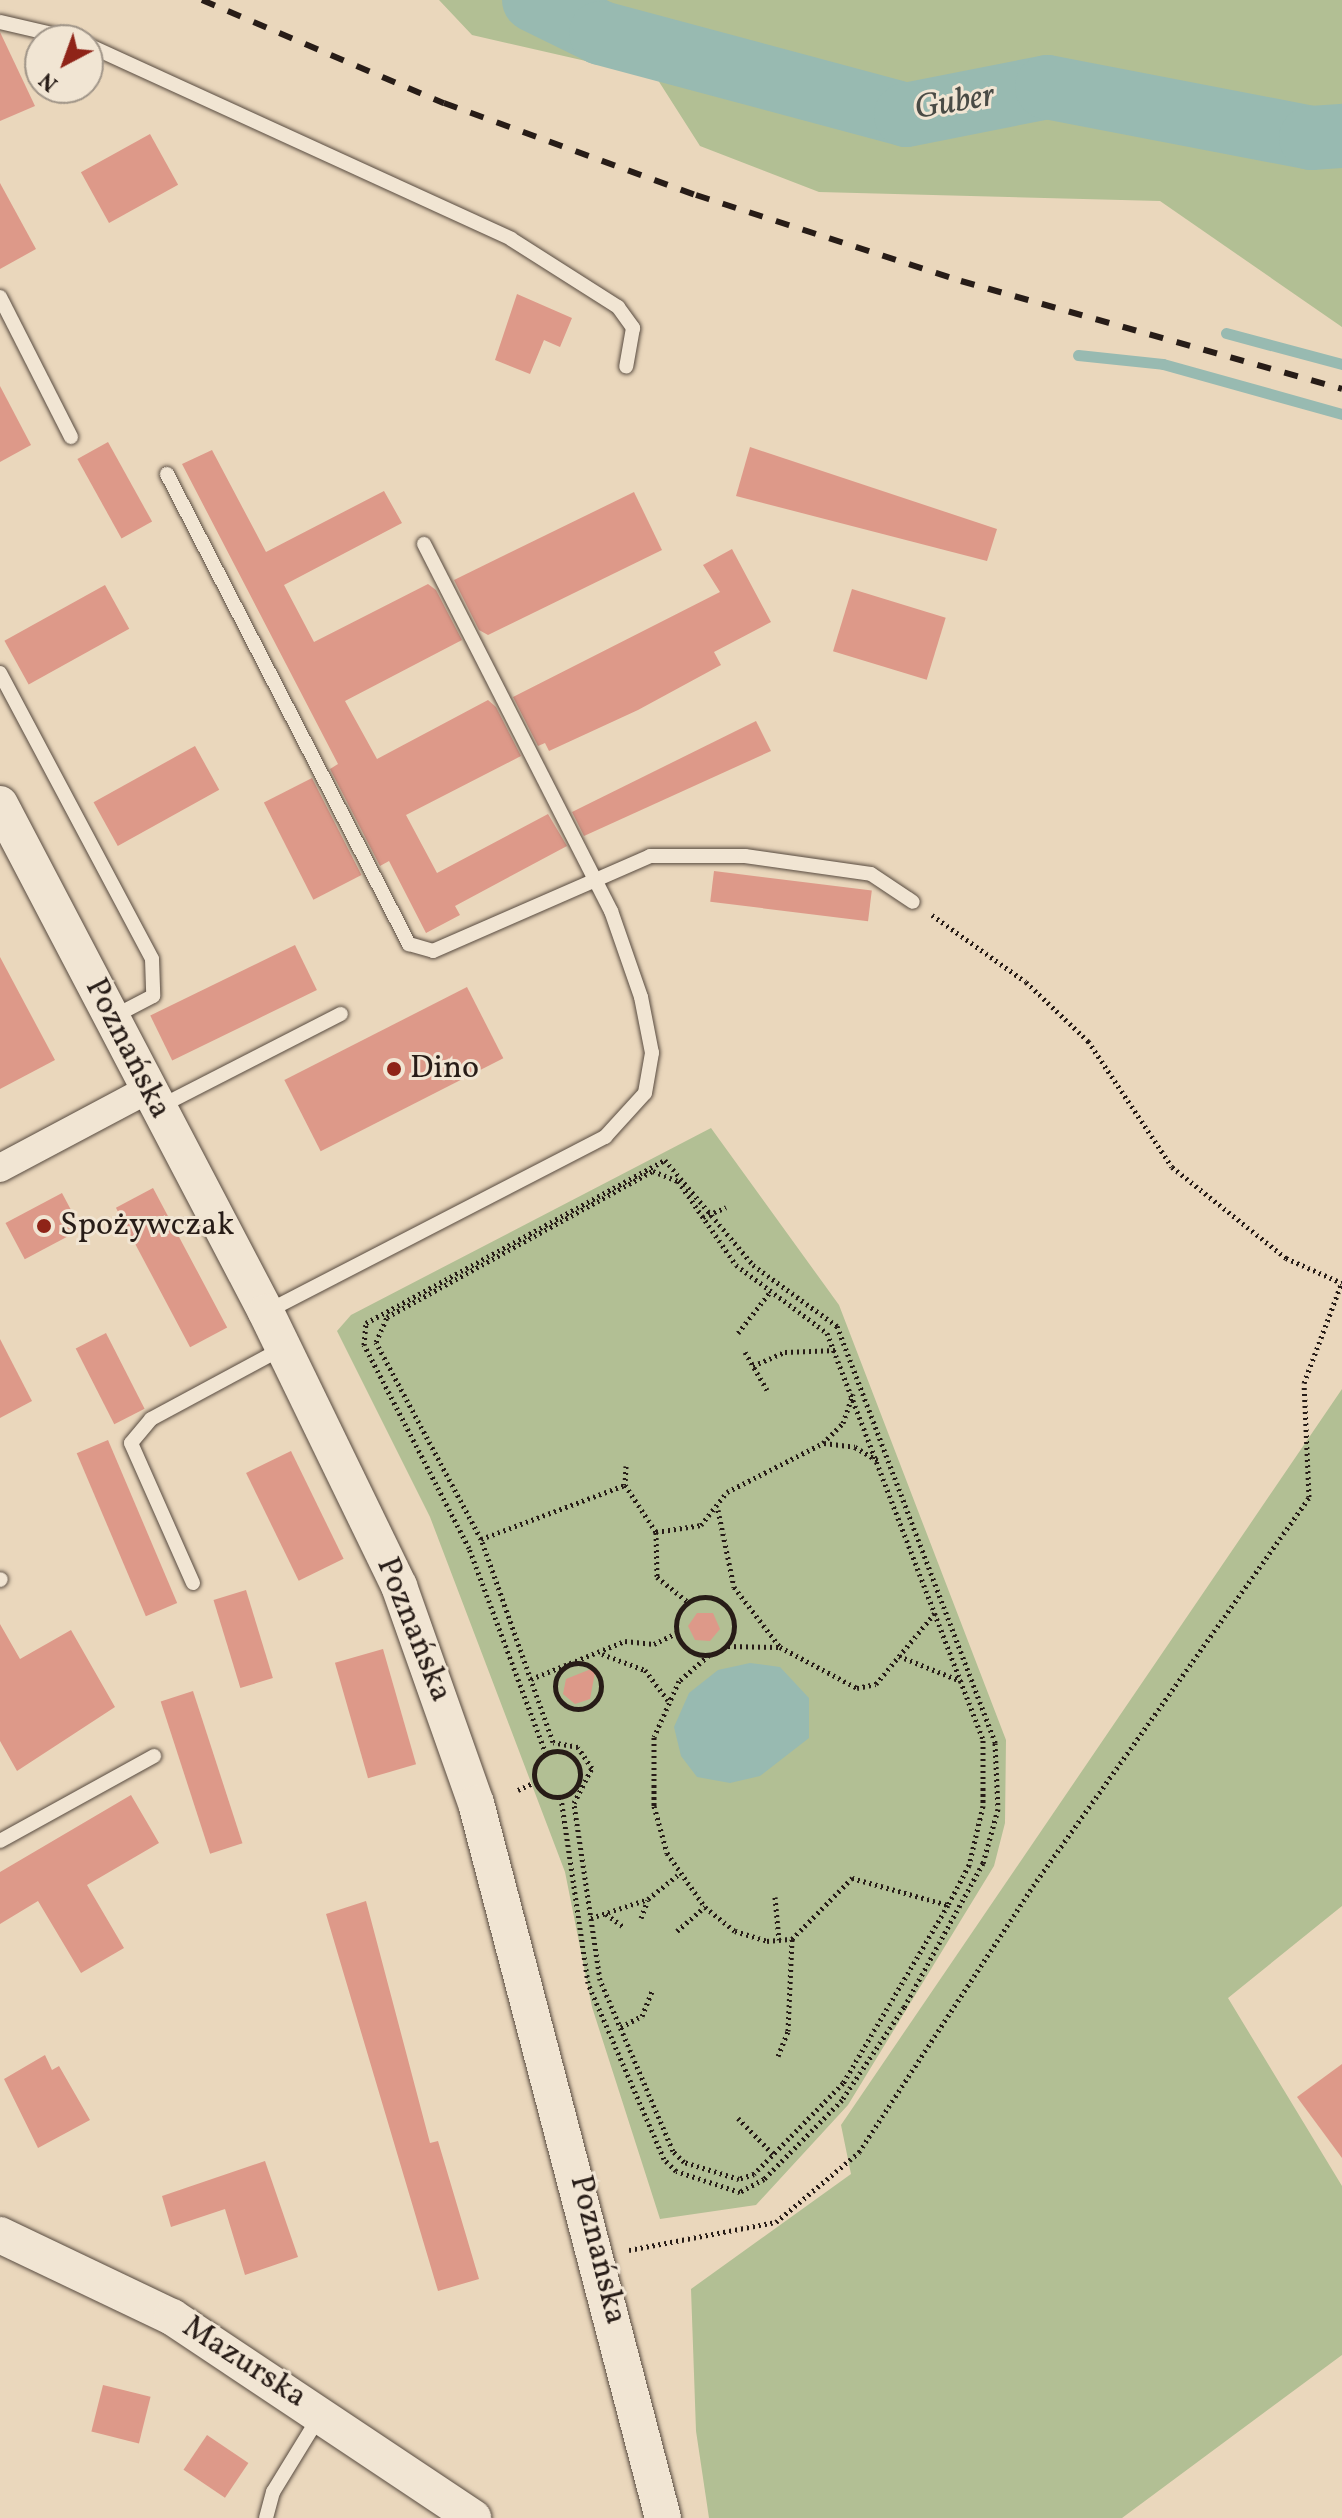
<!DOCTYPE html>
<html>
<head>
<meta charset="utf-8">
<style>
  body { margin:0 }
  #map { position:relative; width:1342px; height:2518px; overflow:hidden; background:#ead7bc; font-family:Vollkorn,serif }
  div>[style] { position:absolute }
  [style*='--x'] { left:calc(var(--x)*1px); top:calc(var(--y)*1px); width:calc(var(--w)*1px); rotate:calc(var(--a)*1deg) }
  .green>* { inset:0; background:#b2bf94 }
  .water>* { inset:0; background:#98bab1 }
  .stream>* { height:11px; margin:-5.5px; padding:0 5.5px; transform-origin:5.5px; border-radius:5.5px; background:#98bab1 }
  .river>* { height:64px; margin:-32px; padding:0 32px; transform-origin:32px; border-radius:32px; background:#98bab1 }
  .building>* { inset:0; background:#dd9989; transform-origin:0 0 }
  .path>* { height:5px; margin-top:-2.5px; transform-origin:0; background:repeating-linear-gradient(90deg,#271c17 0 2px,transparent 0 6px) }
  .path>.ring { margin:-2.5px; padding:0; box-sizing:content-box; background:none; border:5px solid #271c17; border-radius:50% }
  .roads { filter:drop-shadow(0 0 2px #584b40) drop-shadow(0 0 2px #584b40) }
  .service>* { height:14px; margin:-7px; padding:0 7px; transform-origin:7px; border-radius:7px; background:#f1e5d3 }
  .minor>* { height:28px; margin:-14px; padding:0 14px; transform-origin:14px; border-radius:14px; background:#f1e5d3 }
  .tertiary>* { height:36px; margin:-18px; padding:0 18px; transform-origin:18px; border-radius:18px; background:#f1e5d3 }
  .rail>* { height:6px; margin-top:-3px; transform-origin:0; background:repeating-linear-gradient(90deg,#271c17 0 14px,transparent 0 28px) }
  .dots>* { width:22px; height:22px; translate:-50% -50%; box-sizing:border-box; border:4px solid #f1e5d3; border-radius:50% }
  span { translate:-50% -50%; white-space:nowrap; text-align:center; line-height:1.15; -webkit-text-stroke:6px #f1e5d3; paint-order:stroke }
  .street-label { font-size:32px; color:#271c17 }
  .poi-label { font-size:32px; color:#271c17 }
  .left { translate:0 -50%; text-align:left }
  .water-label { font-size:34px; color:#494b45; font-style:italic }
  .north { position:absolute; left:24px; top:24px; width:80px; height:80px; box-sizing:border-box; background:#f1e5d3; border:2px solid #a09588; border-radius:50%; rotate:221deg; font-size:22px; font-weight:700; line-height:32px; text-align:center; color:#271c17 }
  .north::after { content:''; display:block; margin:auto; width:28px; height:36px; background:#8f2418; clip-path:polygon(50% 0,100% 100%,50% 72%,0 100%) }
</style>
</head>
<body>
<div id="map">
  <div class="green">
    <i style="clip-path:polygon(439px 0,1342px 0,1342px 327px,1160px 201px,819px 192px,700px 146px,656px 77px,472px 35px)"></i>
    <i style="clip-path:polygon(711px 1128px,839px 1305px,1006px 1740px,1005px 1823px,994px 1866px,848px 2105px,756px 2205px,660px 2219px,592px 2007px,565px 1872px,430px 1517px,337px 1331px,351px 1315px)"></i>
    <i style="clip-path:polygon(1342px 1389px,1342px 1906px,1228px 1998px,1342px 2186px,1342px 2355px,1122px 2518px,709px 2518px,696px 2431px,691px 2289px,851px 2174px,841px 2125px)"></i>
  </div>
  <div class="water">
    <i style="clip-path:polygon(750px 1663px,780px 1667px,809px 1698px,809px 1738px,760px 1776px,730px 1783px,697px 1777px,681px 1756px,674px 1727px,689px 1693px,718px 1670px)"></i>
  </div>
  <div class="stream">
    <i style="--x:648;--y:64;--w:18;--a:-71"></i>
    <i style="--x:1226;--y:333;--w:120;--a:15"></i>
    <i style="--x:1078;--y:355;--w:85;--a:6"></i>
    <i style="--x:1163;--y:364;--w:186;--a:15.6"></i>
  </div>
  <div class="river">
    <i style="--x:534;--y:0;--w:75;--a:26.2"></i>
    <i style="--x:601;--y:33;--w:316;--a:15"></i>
    <i style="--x:906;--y:115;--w:144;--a:-11.2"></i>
    <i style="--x:1047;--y:87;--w:269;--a:10.9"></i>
    <i style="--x:1311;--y:138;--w:31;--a:-4"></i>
  </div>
  <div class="building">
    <i style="clip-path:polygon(0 32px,35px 106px,0 121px)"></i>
    <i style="left:150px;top:134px;width:58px;height:79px;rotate:61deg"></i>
    <i style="clip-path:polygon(0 183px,36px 249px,0 269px)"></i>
    <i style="clip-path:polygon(517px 294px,572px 318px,560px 347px,544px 340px,530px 374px,495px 360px)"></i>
    <i style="clip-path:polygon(0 386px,31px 445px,0 462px)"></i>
    <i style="left:108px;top:442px;width:91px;height:35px;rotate:61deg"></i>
    <i style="clip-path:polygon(750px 447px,997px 529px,987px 561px,736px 496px)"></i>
    <i style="clip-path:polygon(212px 450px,266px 552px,384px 491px,402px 523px,284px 585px,314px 642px,428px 584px,436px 590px,462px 640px,345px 701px,377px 759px,488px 700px,496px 707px,521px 756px,406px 815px,437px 873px,548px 814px,567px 846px,455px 906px,460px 915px,426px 933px,389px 861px,380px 866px,330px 769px,338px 764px,182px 464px)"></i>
    <i style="clip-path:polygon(634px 492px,662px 550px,488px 635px,479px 630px,454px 580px)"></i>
    <i style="clip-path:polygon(732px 549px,771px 622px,714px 652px,721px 665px,638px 710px,549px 751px,545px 743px,538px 746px,513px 697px,720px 592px,703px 565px)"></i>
    <i style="left:105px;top:585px;width:50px;height:115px;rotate:61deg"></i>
    <i style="left:852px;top:589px;width:98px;height:65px;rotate:17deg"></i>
    <i style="clip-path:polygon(756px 721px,771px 751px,584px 836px,572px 812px)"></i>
    <i style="left:195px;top:746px;width:50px;height:116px;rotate:61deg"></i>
    <i style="left:312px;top:778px;width:109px;height:54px;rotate:63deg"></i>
    <i style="left:714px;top:871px;width:159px;height:31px;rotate:7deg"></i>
    <i style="left:295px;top:945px;width:50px;height:161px;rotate:64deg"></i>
    <i style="clip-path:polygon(0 957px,55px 1060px,0 1089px)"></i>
    <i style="left:467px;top:987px;width:80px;height:205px;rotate:63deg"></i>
    <i style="left:153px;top:1188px;width:158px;height:42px;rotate:62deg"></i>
    <i style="left:62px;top:1193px;width:41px;height:64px;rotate:62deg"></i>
    <i style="left:106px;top:1333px;width:85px;height:34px;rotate:63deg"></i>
    <i style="clip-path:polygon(0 1339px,32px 1401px,0 1418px)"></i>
    <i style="left:108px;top:1440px;width:177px;height:34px;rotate:67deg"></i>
    <i style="left:291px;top:1451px;width:120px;height:50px;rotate:64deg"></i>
    <i style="left:246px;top:1590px;width:92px;height:34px;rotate:73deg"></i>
    <i style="clip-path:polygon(697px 1613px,713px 1613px,720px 1629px,710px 1641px,695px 1640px,688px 1626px)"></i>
    <i style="clip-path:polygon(0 1624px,20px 1659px,71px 1630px,115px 1707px,17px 1771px,0 1741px)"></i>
    <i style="left:383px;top:1649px;width:120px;height:50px;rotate:74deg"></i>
    <i style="clip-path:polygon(596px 1667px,590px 1699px,575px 1704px,563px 1694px,566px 1679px)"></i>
    <i style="left:193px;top:1691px;width:160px;height:34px;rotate:72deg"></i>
    <i style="clip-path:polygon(131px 1795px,159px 1843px,87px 1885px,124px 1948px,81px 1973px,38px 1901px,0 1924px,0 1872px)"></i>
    <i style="clip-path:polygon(366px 1901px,430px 2143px,438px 2141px,479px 2279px,438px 2291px,326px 1914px)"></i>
    <i style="clip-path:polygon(45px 2055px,52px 2070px,59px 2066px,90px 2120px,38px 2148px,4px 2079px)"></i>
    <i style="clip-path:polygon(1342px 2064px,1342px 2158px,1297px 2097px)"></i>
    <i style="clip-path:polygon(265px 2161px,298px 2257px,245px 2275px,225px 2209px,171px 2227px,162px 2196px)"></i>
    <i style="left:103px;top:2385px;width:49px;height:48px;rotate:14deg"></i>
    <i style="left:207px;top:2435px;width:50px;height:42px;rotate:34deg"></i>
  </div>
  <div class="path">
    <i style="--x:932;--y:915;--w:115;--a:35.5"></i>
    <i style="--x:1026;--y:982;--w:86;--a:43.6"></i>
    <i style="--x:1088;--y:1041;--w:151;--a:56.3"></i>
    <i style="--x:1172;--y:1167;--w:146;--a:38.6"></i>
    <i style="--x:1286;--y:1258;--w:61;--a:24.1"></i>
    <i style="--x:653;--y:1171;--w:27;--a:22"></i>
    <i style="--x:678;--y:1181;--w:102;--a:55.4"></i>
    <i style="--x:736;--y:1265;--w:114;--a:36.8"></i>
    <i style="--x:827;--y:1333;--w:436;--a:69"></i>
    <i style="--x:983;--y:1740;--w:66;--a:90"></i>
    <i style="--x:983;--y:1806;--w:61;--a:103.3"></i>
    <i style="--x:969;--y:1865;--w:45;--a:117.7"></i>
    <i style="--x:948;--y:1905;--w:207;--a:120.5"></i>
    <i style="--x:843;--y:2083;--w:127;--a:134.4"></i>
    <i style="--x:754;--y:2174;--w:16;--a:162"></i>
    <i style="--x:739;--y:2179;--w:58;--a:-162.8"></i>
    <i style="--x:684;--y:2162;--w:16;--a:-135"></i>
    <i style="--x:673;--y:2151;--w:186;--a:-113.1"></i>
    <i style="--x:600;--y:1980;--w:179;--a:-98.4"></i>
    <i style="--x:574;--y:1803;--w:39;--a:-63"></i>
    <i style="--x:592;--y:1768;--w:25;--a:-124"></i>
    <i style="--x:578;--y:1747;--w:25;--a:-169"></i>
    <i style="--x:553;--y:1742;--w:215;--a:-109.5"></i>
    <i style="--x:481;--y:1539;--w:223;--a:-118.1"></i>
    <i style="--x:376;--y:1342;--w:27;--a:-66"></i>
    <i style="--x:387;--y:1317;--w:303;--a:-28.8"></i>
    <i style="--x:703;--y:1217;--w:25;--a:-23"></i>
    <i style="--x:738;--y:1333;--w:52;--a:-52"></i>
    <i style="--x:745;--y:1352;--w:44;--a:59.9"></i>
    <i style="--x:753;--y:1366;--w:35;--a:-24"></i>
    <i style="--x:785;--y:1352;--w:52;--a:-2.2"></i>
    <i style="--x:824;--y:1443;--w:31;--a:7"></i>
    <i style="--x:855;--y:1447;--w:27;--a:31"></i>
    <i style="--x:626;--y:1466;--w:19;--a:93"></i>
    <i style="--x:625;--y:1485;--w:56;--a:56.6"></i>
    <i style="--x:656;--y:1532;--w:45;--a:88.7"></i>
    <i style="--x:657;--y:1577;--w:40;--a:39"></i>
    <i style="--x:718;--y:1510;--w:79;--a:78.3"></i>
    <i style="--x:734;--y:1587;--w:76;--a:52.5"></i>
    <i style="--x:780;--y:1647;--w:87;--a:28"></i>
    <i style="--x:857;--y:1688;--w:19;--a:-12"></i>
    <i style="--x:876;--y:1684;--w:92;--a:-50.3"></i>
    <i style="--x:656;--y:1532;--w:46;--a:-8.8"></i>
    <i style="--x:701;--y:1525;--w:42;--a:-51.8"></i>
    <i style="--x:727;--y:1492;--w:108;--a:-27"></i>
    <i style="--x:823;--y:1443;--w:28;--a:-45"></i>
    <i style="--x:843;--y:1423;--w:31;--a:-71"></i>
    <i style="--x:481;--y:1539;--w:154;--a:-20.6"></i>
    <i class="ring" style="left:676px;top:1597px;width:53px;height:53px"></i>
    <i style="--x:728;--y:1646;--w:52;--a:1.1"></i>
    <i style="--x:602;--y:1654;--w:46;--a:20.4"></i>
    <i style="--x:645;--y:1670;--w:38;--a:53"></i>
    <i style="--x:709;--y:1655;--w:40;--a:139"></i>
    <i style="--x:679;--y:1681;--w:61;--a:114.1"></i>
    <i style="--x:654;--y:1737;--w:69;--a:90"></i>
    <i style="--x:654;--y:1806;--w:49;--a:74.5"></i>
    <i style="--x:667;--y:1853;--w:66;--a:54.9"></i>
    <i style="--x:705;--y:1907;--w:38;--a:39"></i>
    <i style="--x:735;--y:1931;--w:34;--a:17"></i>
    <i style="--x:767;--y:1941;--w:25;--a:-5"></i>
    <i style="--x:792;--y:1939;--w:86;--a:-45.5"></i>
    <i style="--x:852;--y:1878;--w:100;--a:15.7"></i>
    <i style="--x:899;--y:1656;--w:67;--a:22"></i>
    <i class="ring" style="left:555px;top:1663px;width:41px;height:41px"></i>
    <i style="--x:531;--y:1679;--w:101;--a:-22"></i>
    <i style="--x:625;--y:1641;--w:29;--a:6"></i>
    <i style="--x:654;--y:1644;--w:25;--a:-26"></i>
    <i class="ring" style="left:534px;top:1751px;width:41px;height:41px"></i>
    <i style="--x:546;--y:1754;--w:220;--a:-110.5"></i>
    <i style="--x:469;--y:1548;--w:229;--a:-117.3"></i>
    <i style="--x:364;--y:1345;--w:22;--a:-85"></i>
    <i style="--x:366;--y:1323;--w:341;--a:-28.6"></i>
    <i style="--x:665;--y:1160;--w:137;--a:50"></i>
    <i style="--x:753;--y:1265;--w:104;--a:36"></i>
    <i style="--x:837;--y:1326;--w:446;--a:69.2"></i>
    <i style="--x:995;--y:1743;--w:66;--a:87.4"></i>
    <i style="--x:998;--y:1809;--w:56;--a:105.5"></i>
    <i style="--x:983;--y:1863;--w:164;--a:118.7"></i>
    <i style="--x:904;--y:2007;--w:112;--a:123.7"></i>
    <i style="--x:842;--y:2100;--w:111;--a:134.6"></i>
    <i style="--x:764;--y:2179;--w:27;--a:152"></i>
    <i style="--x:740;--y:2192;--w:67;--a:-161.8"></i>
    <i style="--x:676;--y:2171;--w:17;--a:-135"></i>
    <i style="--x:664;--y:2159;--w:192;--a:-113.4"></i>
    <i style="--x:588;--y:1983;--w:187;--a:-98.3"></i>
    <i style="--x:518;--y:1790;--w:19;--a:-25"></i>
    <i style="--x:775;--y:1897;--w:43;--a:84.7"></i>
    <i style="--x:606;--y:1914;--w:22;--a:36"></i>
    <i style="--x:591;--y:1918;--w:60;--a:-18.4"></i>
    <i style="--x:648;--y:1899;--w:38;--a:-39"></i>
    <i style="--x:641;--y:1918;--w:19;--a:-69"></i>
    <i style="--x:677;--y:1931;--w:37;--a:-41"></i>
    <i style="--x:621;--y:2027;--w:24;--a:-28"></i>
    <i style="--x:642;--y:2016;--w:27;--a:-68"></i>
    <i style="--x:778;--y:2056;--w:27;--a:-68"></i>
    <i style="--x:788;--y:2031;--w:92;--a:-87.5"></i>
    <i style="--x:738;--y:2118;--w:50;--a:45.8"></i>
    <i style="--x:629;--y:2250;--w:150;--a:-10.8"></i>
    <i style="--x:776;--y:2222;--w:109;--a:-40.1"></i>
    <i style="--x:859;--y:2152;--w:318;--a:-56.8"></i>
    <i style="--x:1033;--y:1886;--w:477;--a:-54.6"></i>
    <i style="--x:1309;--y:1497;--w:114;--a:-92.5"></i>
    <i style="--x:1304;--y:1383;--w:108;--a:-69.4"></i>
  </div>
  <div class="roads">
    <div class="service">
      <i style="--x:0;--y:22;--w:80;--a:13"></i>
      <i style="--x:88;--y:45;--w:465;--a:24.6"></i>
      <i style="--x:511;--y:239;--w:127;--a:32.4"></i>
      <i style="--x:618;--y:307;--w:26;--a:54"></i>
      <i style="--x:633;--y:328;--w:39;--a:100"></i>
      <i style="--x:0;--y:297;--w:157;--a:63.1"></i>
      <i style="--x:167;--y:474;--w:529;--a:62.76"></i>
      <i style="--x:409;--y:944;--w:25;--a:16"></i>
      <i style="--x:433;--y:951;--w:237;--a:-23.6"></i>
      <i style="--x:650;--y:856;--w:95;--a:0"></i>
      <i style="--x:745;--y:856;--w:127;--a:8.1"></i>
      <i style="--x:871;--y:874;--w:50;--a:33.7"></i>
      <i style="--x:0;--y:673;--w:324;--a:62"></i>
      <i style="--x:152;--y:959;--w:37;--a:88"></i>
      <i style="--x:153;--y:996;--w:47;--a:152.4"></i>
      <i style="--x:161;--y:1106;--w:202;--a:-27.1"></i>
      <i style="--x:266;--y:1312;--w:382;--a:-27.3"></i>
      <i style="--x:605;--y:1137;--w:59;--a:-47.7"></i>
      <i style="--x:645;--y:1093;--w:41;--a:-80.1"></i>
      <i style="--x:652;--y:1053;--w:57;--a:-101.1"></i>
      <i style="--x:641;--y:997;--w:91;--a:-109.2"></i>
      <i style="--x:611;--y:911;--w:412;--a:-117"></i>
      <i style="--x:0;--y:1580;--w:1;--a:-45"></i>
      <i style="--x:193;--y:1583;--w:153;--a:-113.9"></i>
      <i style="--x:131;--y:1443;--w:31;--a:-50"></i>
      <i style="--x:151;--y:1419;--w:150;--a:-28.3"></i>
      <i style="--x:0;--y:1841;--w:176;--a:-28.9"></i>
      <i style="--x:266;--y:2518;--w:27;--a:-75"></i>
      <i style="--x:273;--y:2492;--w:88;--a:-58.5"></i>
    </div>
    <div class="minor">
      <i style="--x:0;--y:1168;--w:166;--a:-28"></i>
    </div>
    <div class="tertiary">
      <i style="--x:0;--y:804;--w:573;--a:62.36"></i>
      <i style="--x:266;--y:1312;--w:305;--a:64.1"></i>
      <i style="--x:399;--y:1586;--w:230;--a:70.5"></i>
      <i style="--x:476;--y:1803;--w:739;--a:75.34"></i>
      <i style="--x:0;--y:2235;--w:191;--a:25.5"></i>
      <i style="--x:172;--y:2317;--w:362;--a:33.7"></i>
    </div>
  </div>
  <div class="rail">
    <i style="--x:202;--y:0;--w:263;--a:23.1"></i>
    <i style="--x:444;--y:103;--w:268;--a:20.1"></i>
    <i style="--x:696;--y:195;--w:279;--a:18"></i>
    <i style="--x:961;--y:281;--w:396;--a:15.8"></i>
  </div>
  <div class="dots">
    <i style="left:394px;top:1069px;background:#8f2418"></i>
    <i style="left:44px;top:1226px;background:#8f2418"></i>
  </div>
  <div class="street-label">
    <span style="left:127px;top:1049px;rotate:63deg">Poznańska</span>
    <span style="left:413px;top:1630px;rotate:68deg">Poznańska</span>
    <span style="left:597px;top:2250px;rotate:76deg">Poznańska</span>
    <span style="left:244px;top:2363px;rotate:33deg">Mazurska</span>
  </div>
  <div class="poi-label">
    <span class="left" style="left:410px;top:1069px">Dino</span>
    <span class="left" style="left:60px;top:1226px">Spożywczak</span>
  </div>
  <div class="water-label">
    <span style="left:955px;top:103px;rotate:-10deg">Guber</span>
  </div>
  <div class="north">N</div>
</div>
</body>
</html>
